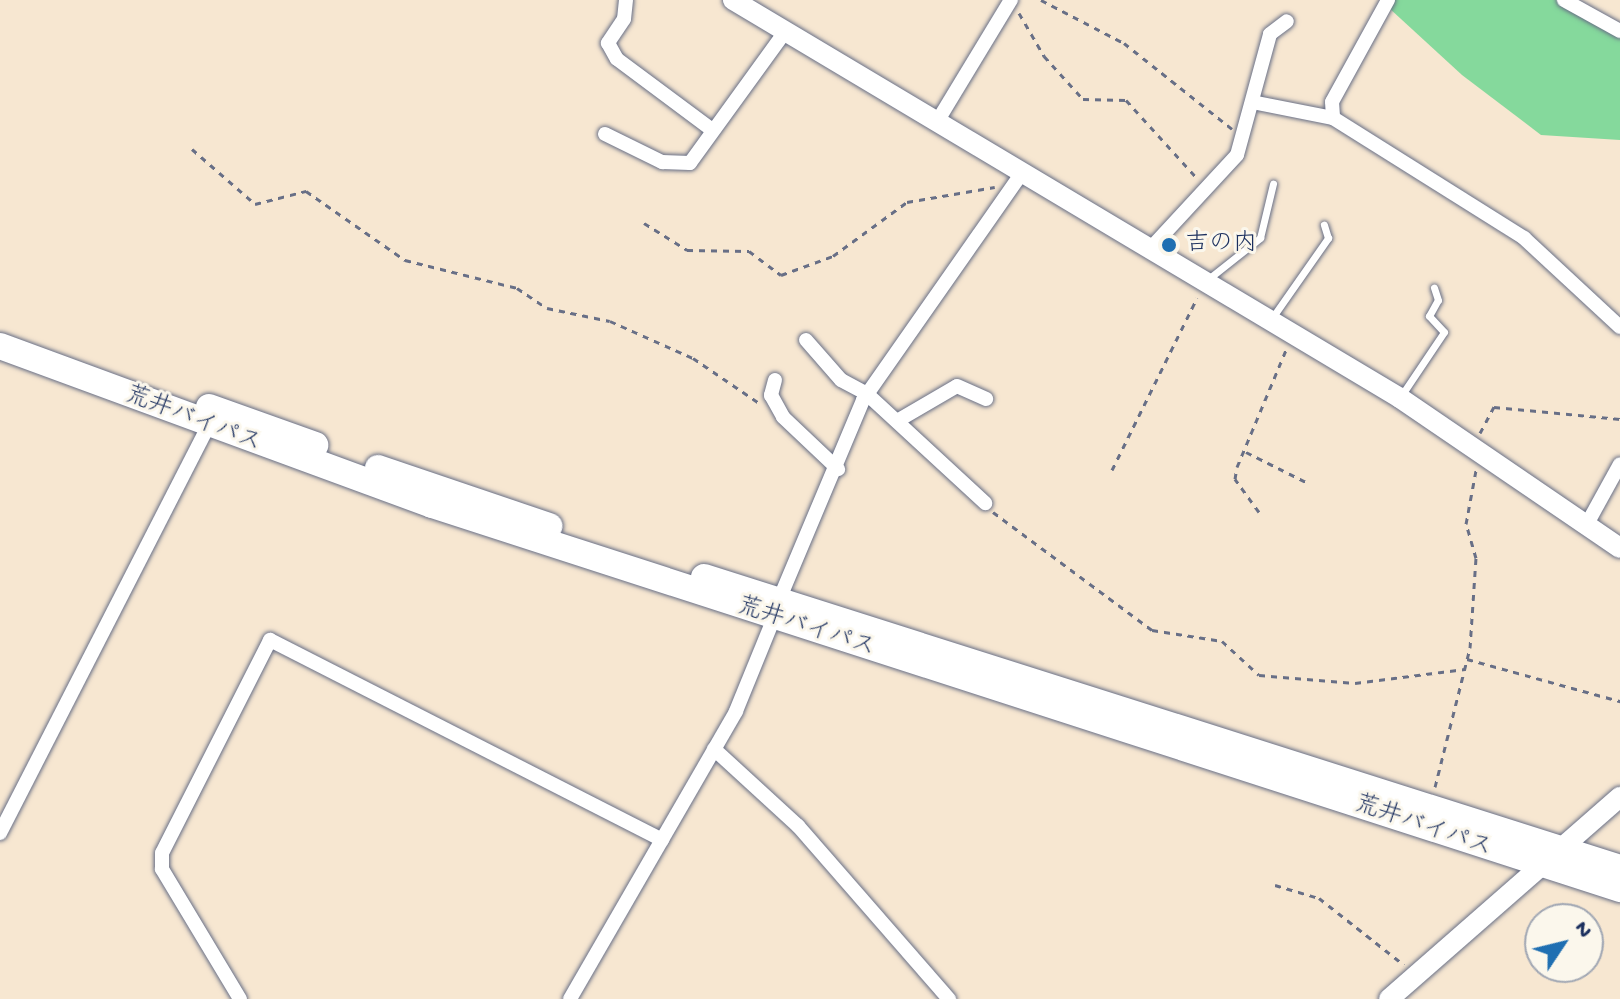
<!DOCTYPE html>
<html>
<head>
<meta charset="utf-8">
<style>
  body { margin:0 }
  #map { position:relative; width:1620px; height:999px; overflow:hidden; background:#f7e7d1; font-family:"Gochi Hand","Klee One",sans-serif }
  div>[style] { position:absolute }
  [style*='--x'] { left:calc(var(--x)*1px); top:calc(var(--y)*1px); width:calc(var(--w)*1px); rotate:calc(var(--a)*1deg) }
  .green>* { inset:0; background:#85d99c }
  .path>* { height:3px; margin-top:-1.5px; transform-origin:0; background:repeating-linear-gradient(90deg,#686f86 0 6px,transparent 0 12px) }
  .roads { filter:drop-shadow(0 0 2px #686f86) drop-shadow(0 0 2px #686f86) }
  .lane>* { height:7px; margin:-3.5px; padding:0 3.5px; transform-origin:3.5px; border-radius:3.5px; background:#fff }
  .street>* { height:14px; margin:-7px; padding:0 7px; transform-origin:7px; border-radius:7px; background:#fff }
  .secondary>* { height:20px; margin:-10px; padding:0 10px; transform-origin:10px; border-radius:10px; background:#fff }
  .highway>* { height:26px; margin:-13px; padding:0 13px; transform-origin:13px; border-radius:13px; background:#fff }
  .dots>* { width:22px; height:22px; translate:-50% -50%; box-sizing:border-box; border:4px solid #fbf7ec; border-radius:50% }
  span { translate:-50% -50%; white-space:nowrap; text-align:center; line-height:1.15; -webkit-text-stroke:6px #fbf7ec; paint-order:stroke }
  .poi-label { font-size:24px; color:#1b2f5e }
  .left { translate:0 -50%; text-align:left }
  .street-label { font-size:24px; color:#1b2f5e }
  .north { position:absolute; left:1524px; top:903px; width:80px; height:80px; box-sizing:border-box; background:#fbf7ec; border:2px solid #a1a7b3; border-radius:50%; rotate:55deg; font-size:22px; font-weight:700; line-height:32px; text-align:center; color:#1b2f5e }
  .north::after { content:''; display:block; margin:auto; width:28px; height:36px; background:#1f6fb2; clip-path:polygon(50% 0,100% 100%,50% 72%,0 100%) }
</style>
</head>
<body>
<div id="map">
  <div class="green">
    <i style="clip-path:polygon(1393px 0,1556px 0,1620px 36px,1620px 140px,1541px 135px,1462px 75px,1389px 8px)"></i>
  </div>
  <div class="path">
    <i style="--x:1041;--y:0;--w:93;--a:27.4"></i>
    <i style="--x:1124;--y:43;--w:138;--a:38.5"></i>
    <i style="--x:1019;--y:13;--w:50;--a:59.8"></i>
    <i style="--x:1044;--y:56;--w:58;--a:47.8"></i>
    <i style="--x:1083;--y:99;--w:43;--a:1.3"></i>
    <i style="--x:1126;--y:100;--w:107;--a:47.7"></i>
    <i style="--x:192;--y:149;--w:84;--a:41.1"></i>
    <i style="--x:255;--y:204;--w:53;--a:-14.3"></i>
    <i style="--x:306;--y:191;--w:121;--a:34.9"></i>
    <i style="--x:405;--y:260;--w:115;--a:14"></i>
    <i style="--x:517;--y:288;--w:36;--a:34"></i>
    <i style="--x:547;--y:308;--w:64;--a:11.7"></i>
    <i style="--x:610;--y:321;--w:91;--a:24"></i>
    <i style="--x:693;--y:358;--w:80;--a:34.3"></i>
    <i style="--x:644;--y:223;--w:51;--a:32.1"></i>
    <i style="--x:687;--y:250;--w:62;--a:0.9"></i>
    <i style="--x:749;--y:251;--w:40;--a:37"></i>
    <i style="--x:781;--y:275;--w:55;--a:-20.1"></i>
    <i style="--x:833;--y:256;--w:92;--a:-36.1"></i>
    <i style="--x:907;--y:202;--w:89;--a:-9.7"></i>
    <i style="--x:1480;--y:433;--w:30;--a:-62"></i>
    <i style="--x:1494;--y:407;--w:127;--a:5.4"></i>
    <i style="--x:1246;--y:452;--w:69;--a:26.6"></i>
    <i style="--x:1112;--y:470;--w:192;--a:-63.7"></i>
    <i style="--x:993;--y:512;--w:198;--a:36.6"></i>
    <i style="--x:1152;--y:630;--w:71;--a:8.9"></i>
    <i style="--x:1222;--y:641;--w:50;--a:42.6"></i>
    <i style="--x:1259;--y:675;--w:96;--a:4.8"></i>
    <i style="--x:1355;--y:683;--w:111;--a:-7.3"></i>
    <i style="--x:1259;--y:512;--w:41;--a:-126"></i>
    <i style="--x:1235;--y:479;--w:12;--a:-81"></i>
    <i style="--x:1237;--y:467;--w:127;--a:-67.3"></i>
    <i style="--x:1467;--y:659;--w:159;--a:15.4"></i>
    <i style="--x:1435;--y:787;--w:143;--a:-75.9"></i>
    <i style="--x:1470;--y:648;--w:90;--a:-86.2"></i>
    <i style="--x:1476;--y:558;--w:35;--a:-106"></i>
    <i style="--x:1466;--y:524;--w:55;--a:-79.5"></i>
    <i style="--x:1275;--y:885;--w:46;--a:16.5"></i>
    <i style="--x:1319;--y:898;--w:108;--a:38.2"></i>
  </div>
  <div class="roads">
    <div class="lane">
      <i style="--x:1207;--y:280;--w:68;--a:-38.4"></i>
      <i style="--x:1260;--y:238;--w:56;--a:-76.5"></i>
      <i style="--x:1272;--y:318;--w:98;--a:-55"></i>
      <i style="--x:1328;--y:238;--w:14;--a:-107"></i>
      <i style="--x:1401;--y:396;--w:77;--a:-56.1"></i>
      <i style="--x:1444;--y:332;--w:22;--a:-133"></i>
      <i style="--x:1429;--y:316;--w:18;--a:-61"></i>
      <i style="--x:1438;--y:300;--w:13;--a:-108"></i>
    </div>
    <div class="street">
      <i style="--x:626;--y:0;--w:19;--a:96"></i>
      <i style="--x:624;--y:19;--w:29;--a:124"></i>
      <i style="--x:608;--y:43;--w:18;--a:61"></i>
      <i style="--x:617;--y:59;--w:117;--a:36.7"></i>
      <i style="--x:1388;--y:0;--w:116;--a:118.8"></i>
      <i style="--x:1332;--y:102;--w:16;--a:86"></i>
      <i style="--x:1333;--y:118;--w:226;--a:32.1"></i>
      <i style="--x:1524;--y:238;--w:131;--a:42.8"></i>
      <i style="--x:1564;--y:0;--w:64;--a:29"></i>
      <i style="--x:1252;--y:102;--w:83;--a:11.2"></i>
      <i style="--x:937;--y:122;--w:143;--a:-58.8"></i>
      <i style="--x:605;--y:134;--w:64;--a:26.2"></i>
      <i style="--x:662;--y:162;--w:28;--a:2"></i>
      <i style="--x:690;--y:163;--w:162;--a:-54.1"></i>
      <i style="--x:1150;--y:249;--w:128;--a:-47.2"></i>
      <i style="--x:1237;--y:155;--w:125;--a:-74.7"></i>
      <i style="--x:1270;--y:34;--w:21;--a:-37"></i>
      <i style="--x:806;--y:340;--w:53;--a:48.8"></i>
      <i style="--x:841;--y:380;--w:30;--a:28"></i>
      <i style="--x:867;--y:394;--w:161;--a:42.7"></i>
      <i style="--x:775;--y:380;--w:16;--a:105"></i>
      <i style="--x:771;--y:395;--w:25;--a:61"></i>
      <i style="--x:783;--y:417;--w:76;--a:43.4"></i>
      <i style="--x:897;--y:421;--w:69;--a:-30.3"></i>
      <i style="--x:957;--y:386;--w:32;--a:24"></i>
      <i style="--x:1587;--y:524;--w:68;--a:-61.2"></i>
      <i style="--x:779;--y:600;--w:217;--a:-67.2"></i>
      <i style="--x:863;--y:400;--w:277;--a:-55"></i>
      <i style="--x:714;--y:749;--w:114;--a:42.5"></i>
      <i style="--x:798;--y:826;--w:230;--a:48.9"></i>
      <i style="--x:0;--y:833;--w:457;--a:-62.9"></i>
      <i style="--x:240;--y:999;--w:152;--a:-121"></i>
      <i style="--x:162;--y:869;--w:16;--a:-90"></i>
      <i style="--x:162;--y:853;--w:239;--a:-63.1"></i>
      <i style="--x:270;--y:640;--w:440;--a:27"></i>
      <i style="--x:570;--y:999;--w:332;--a:-60"></i>
      <i style="--x:736;--y:711;--w:100;--a:-67.8"></i>
    </div>
    <div class="secondary">
      <i style="--x:733;--y:0;--w:777;--a:30.82"></i>
      <i style="--x:1400;--y:398;--w:266;--a:34.3"></i>
      <i style="--x:1389;--y:999;--w:307;--a:-41.2"></i>
    </div>
    <div class="highway">
      <i style="--x:0;--y:346;--w:460;--a:20.2"></i>
      <i style="--x:432;--y:505;--w:1249;--a:17.91"></i>
      <i style="--x:209;--y:407;--w:113;--a:19.7"></i>
      <i style="--x:378;--y:468;--w:181;--a:18.7"></i>
      <i style="--x:704;--y:577;--w:961;--a:17.62"></i>
    </div>
  </div>
  <div class="dots">
    <i style="left:1169px;top:245px;background:#1f6fb2"></i>
  </div>
  <div class="poi-label">
    <span class="left" style="left:1185px;top:245px">吉の内</span>
  </div>
  <div class="street-label">
    <span style="left:193px;top:420px;rotate:21deg">荒井バイパス</span>
    <span style="left:806px;top:628px;rotate:18deg">荒井バイパス</span>
    <span style="left:1423px;top:827px;rotate:19deg">荒井バイパス</span>
  </div>
  <div class="north">N</div>
</div>
</body>
</html>
